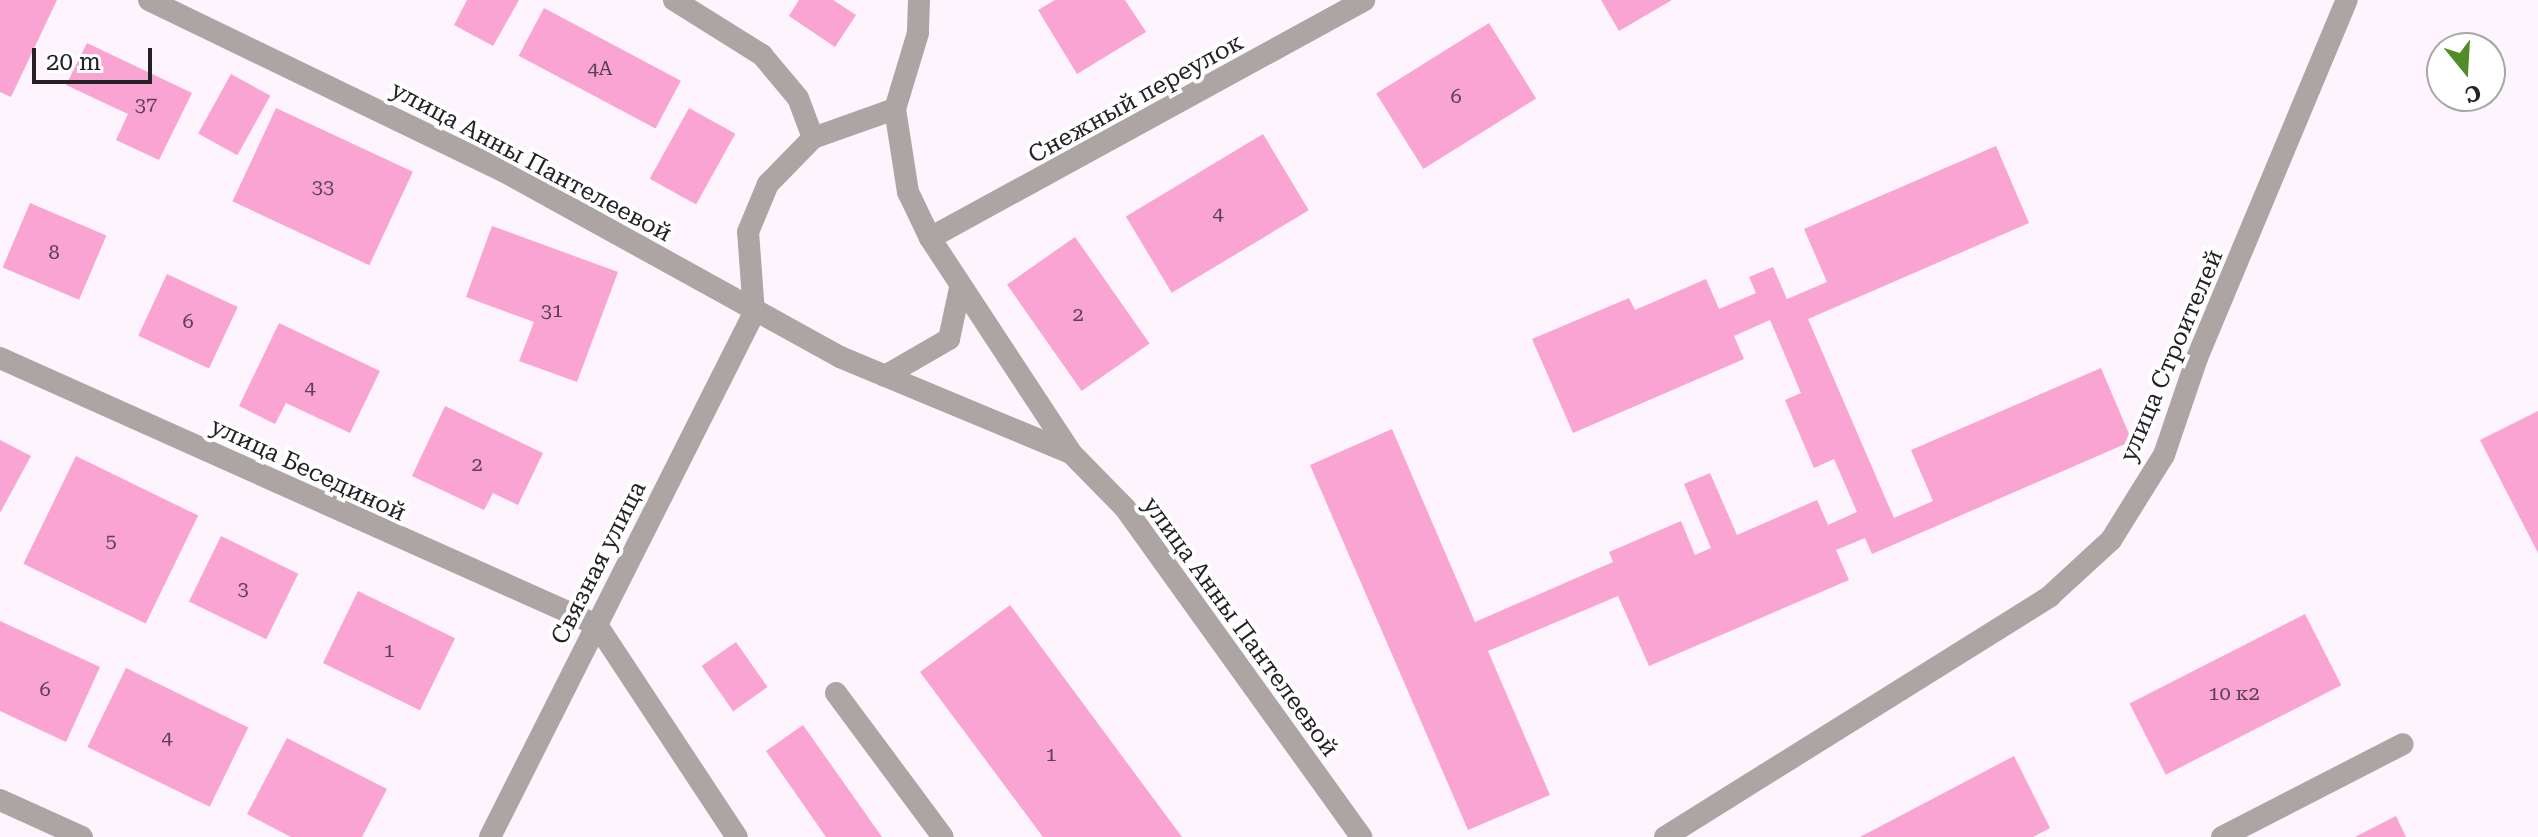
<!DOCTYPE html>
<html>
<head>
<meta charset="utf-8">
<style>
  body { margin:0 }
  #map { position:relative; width:2538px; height:837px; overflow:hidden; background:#fef4fe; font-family:"Roboto Serif",serif }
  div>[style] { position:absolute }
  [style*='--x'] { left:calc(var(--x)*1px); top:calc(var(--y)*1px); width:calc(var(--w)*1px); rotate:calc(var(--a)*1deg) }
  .building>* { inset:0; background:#faa4d4; transform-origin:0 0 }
  .service>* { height:22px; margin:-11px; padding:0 11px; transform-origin:11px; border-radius:11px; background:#ada5a4 }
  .minor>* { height:22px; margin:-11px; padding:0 11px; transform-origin:11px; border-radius:11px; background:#ada5a4 }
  span { translate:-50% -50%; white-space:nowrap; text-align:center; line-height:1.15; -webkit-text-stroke:8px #fff; paint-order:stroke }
  .number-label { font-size:20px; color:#5a4251 }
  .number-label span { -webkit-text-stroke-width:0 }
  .street-label { font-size:24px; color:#252125 }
  .north { position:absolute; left:2426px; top:32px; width:80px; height:80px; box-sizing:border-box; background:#fff; border:2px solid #a8a6a8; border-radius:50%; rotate:162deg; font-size:22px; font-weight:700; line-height:32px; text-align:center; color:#252125 }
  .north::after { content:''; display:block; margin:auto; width:28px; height:36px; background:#528c29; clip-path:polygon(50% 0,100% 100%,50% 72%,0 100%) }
  .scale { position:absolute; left:32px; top:48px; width:120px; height:36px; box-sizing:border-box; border:4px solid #252125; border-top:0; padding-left:10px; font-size:24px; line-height:28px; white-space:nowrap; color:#252125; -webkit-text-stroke:6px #fff; paint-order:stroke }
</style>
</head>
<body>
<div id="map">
  <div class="building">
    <i style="clip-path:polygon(0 0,57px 0,11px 97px,0 92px)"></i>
    <i style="clip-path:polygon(467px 0,519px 0,493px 46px,454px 25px)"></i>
    <i style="clip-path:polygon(799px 0,833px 0,856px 15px,835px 47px,789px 16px)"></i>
    <i style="clip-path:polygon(1055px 0,1125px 0,1146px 32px,1077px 74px,1038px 10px)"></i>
    <i style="clip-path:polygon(1601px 0,1672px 0,1619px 31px)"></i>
    <i style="left:544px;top:8px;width:155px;height:54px;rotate:28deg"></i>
    <i style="left:1489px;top:23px;width:89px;height:133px;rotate:58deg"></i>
    <i style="clip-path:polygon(87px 43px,192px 93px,159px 160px,116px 140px,128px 114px,66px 85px)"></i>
    <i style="left:231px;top:74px;width:45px;height:68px;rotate:29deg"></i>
    <i style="left:276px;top:108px;width:151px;height:103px;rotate:25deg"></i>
    <i style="left:689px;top:108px;width:53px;height:81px;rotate:29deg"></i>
    <i style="left:1263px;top:134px;width:89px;height:160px;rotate:59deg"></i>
    <i style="clip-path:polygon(1996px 146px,2029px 223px,1808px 319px,1894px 518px,1933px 501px,1911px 450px,2101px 368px,2132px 441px,1872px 554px,1865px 538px,1836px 550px,1849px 580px,1649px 666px,1618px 596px,1488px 651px,1550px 795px,1468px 830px,1310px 465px,1392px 429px,1475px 622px,1613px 562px,1609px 552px,1681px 521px,1695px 555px,1711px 548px,1684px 484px,1710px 473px,1737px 535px,1817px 500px,1828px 525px,1857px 512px,1834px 459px,1814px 468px,1785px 400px,1801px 393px,1770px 320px,1734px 336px,1744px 359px,1573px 433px,1532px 339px,1629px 298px,1635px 310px,1706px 279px,1719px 309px,1756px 293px,1749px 277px,1773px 267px,1787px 299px,1827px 282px,1804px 229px)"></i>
    <i style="left:30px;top:203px;width:83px;height:70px;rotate:23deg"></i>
    <i style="clip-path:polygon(492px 226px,618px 272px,577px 382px,519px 361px,534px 322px,466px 297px)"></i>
    <i style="left:1075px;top:237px;width:130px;height:83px;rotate:55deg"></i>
    <i style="left:167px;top:274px;width:78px;height:68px;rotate:25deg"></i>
    <i style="clip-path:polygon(279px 323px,380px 371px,350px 433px,286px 403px,275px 424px,239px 406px)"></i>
    <i style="clip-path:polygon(445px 406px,543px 453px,518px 505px,493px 493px,484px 510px,412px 476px)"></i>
    <i style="clip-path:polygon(2538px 411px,2538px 553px,2480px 440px)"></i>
    <i style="clip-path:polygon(0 440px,31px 456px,0 513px)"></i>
    <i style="left:76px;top:456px;width:136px;height:120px;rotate:26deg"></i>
    <i style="left:221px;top:536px;width:86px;height:73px;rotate:26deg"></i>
    <i style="left:358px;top:591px;width:108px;height:80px;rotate:26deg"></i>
    <i style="clip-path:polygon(1010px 605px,1182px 837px,1043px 837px,920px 672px)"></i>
    <i style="left:2305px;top:614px;width:80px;height:197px;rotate:63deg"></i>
    <i style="clip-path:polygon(0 621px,100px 667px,66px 742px,0 711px)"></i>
    <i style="left:736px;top:642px;width:55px;height:42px;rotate:55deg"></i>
    <i style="left:126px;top:668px;width:136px;height:88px;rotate:26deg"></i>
    <i style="clip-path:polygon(803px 725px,882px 837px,826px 837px,766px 751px)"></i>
    <i style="clip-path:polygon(287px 738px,387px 789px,362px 837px,291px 837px,247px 814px)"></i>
    <i style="clip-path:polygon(2014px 756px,2050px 828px,2033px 837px,1860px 837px)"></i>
    <i style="clip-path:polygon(2396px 816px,2406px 837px,2355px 837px)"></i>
  </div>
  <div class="service">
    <i style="--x:597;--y:625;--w:254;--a:56.6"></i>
    <i style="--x:836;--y:693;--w:179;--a:53.4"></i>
  </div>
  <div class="minor">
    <i style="--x:149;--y:0;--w:395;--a:25.8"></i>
    <i style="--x:505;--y:172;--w:383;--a:28.9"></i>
    <i style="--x:840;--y:357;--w:250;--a:22.6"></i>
    <i style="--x:674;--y:0;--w:104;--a:32"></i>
    <i style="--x:762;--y:55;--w:56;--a:50.1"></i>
    <i style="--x:798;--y:98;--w:43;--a:69.4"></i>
    <i style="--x:813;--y:138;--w:87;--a:-19.5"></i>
    <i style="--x:919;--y:0;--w:33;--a:92"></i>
    <i style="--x:918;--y:33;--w:79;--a:106.8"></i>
    <i style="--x:895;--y:109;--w:84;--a:81.1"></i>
    <i style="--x:908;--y:192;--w:51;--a:64.4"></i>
    <i style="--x:930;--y:238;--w:257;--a:56.7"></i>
    <i style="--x:1071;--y:453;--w:77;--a:45.5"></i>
    <i style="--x:1125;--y:508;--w:405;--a:54.3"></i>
    <i style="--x:930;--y:238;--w:495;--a:-28.7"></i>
    <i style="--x:754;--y:313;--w:81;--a:-94.2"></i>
    <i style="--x:748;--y:232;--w:52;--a:-67.4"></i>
    <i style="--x:768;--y:184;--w:64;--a:-45.6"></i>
    <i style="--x:0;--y:358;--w:654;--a:24.1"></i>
    <i style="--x:885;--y:376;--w:74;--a:-30"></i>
    <i style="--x:949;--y:339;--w:52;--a:-77.8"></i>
    <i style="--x:0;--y:800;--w:90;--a:24.3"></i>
    <i style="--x:490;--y:837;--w:587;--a:-63.26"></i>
    <i style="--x:1665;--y:837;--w:454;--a:-32"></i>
    <i style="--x:2050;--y:596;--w:83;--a:-42.6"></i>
    <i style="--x:2111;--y:540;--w:100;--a:-58.1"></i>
    <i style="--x:2164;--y:455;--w:102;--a:-71.2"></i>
    <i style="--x:2197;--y:358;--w:388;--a:-67.3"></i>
    <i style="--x:2222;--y:837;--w:203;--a:-27.2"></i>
  </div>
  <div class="number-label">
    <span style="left:600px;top:68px">4А</span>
    <span style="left:1456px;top:96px">6</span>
    <span style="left:146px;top:104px">37</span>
    <span style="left:323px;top:186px">33</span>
    <span style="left:1218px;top:213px">4</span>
    <span style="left:54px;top:252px">8</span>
    <span style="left:552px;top:310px">31</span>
    <span style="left:1078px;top:314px">2</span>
    <span style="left:188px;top:321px">6</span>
    <span style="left:310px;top:387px">4</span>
    <span style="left:477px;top:464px">2</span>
    <span style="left:111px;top:540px">5</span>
    <span style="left:243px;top:588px">3</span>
    <span style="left:389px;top:650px">1</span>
    <span style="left:45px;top:689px">6</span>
    <span style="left:2234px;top:693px">10 к2</span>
    <span style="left:167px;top:737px">4</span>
    <span style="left:1051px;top:754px">1</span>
  </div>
  <div class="street-label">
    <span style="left:1136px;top:99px;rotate:-29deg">Снежный переулок</span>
    <span style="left:531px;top:162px;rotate:28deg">улица Анны Пантелеевой</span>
    <span style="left:2172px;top:356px;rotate:-67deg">улица Строителей</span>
    <span style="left:308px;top:470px;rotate:25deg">улица Бесединой</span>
    <span style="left:599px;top:563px;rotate:-63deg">Связная улица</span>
    <span style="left:1240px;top:627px;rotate:54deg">улица Анны Пантелеевой</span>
  </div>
  <div class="north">С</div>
  <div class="scale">20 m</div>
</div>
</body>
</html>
